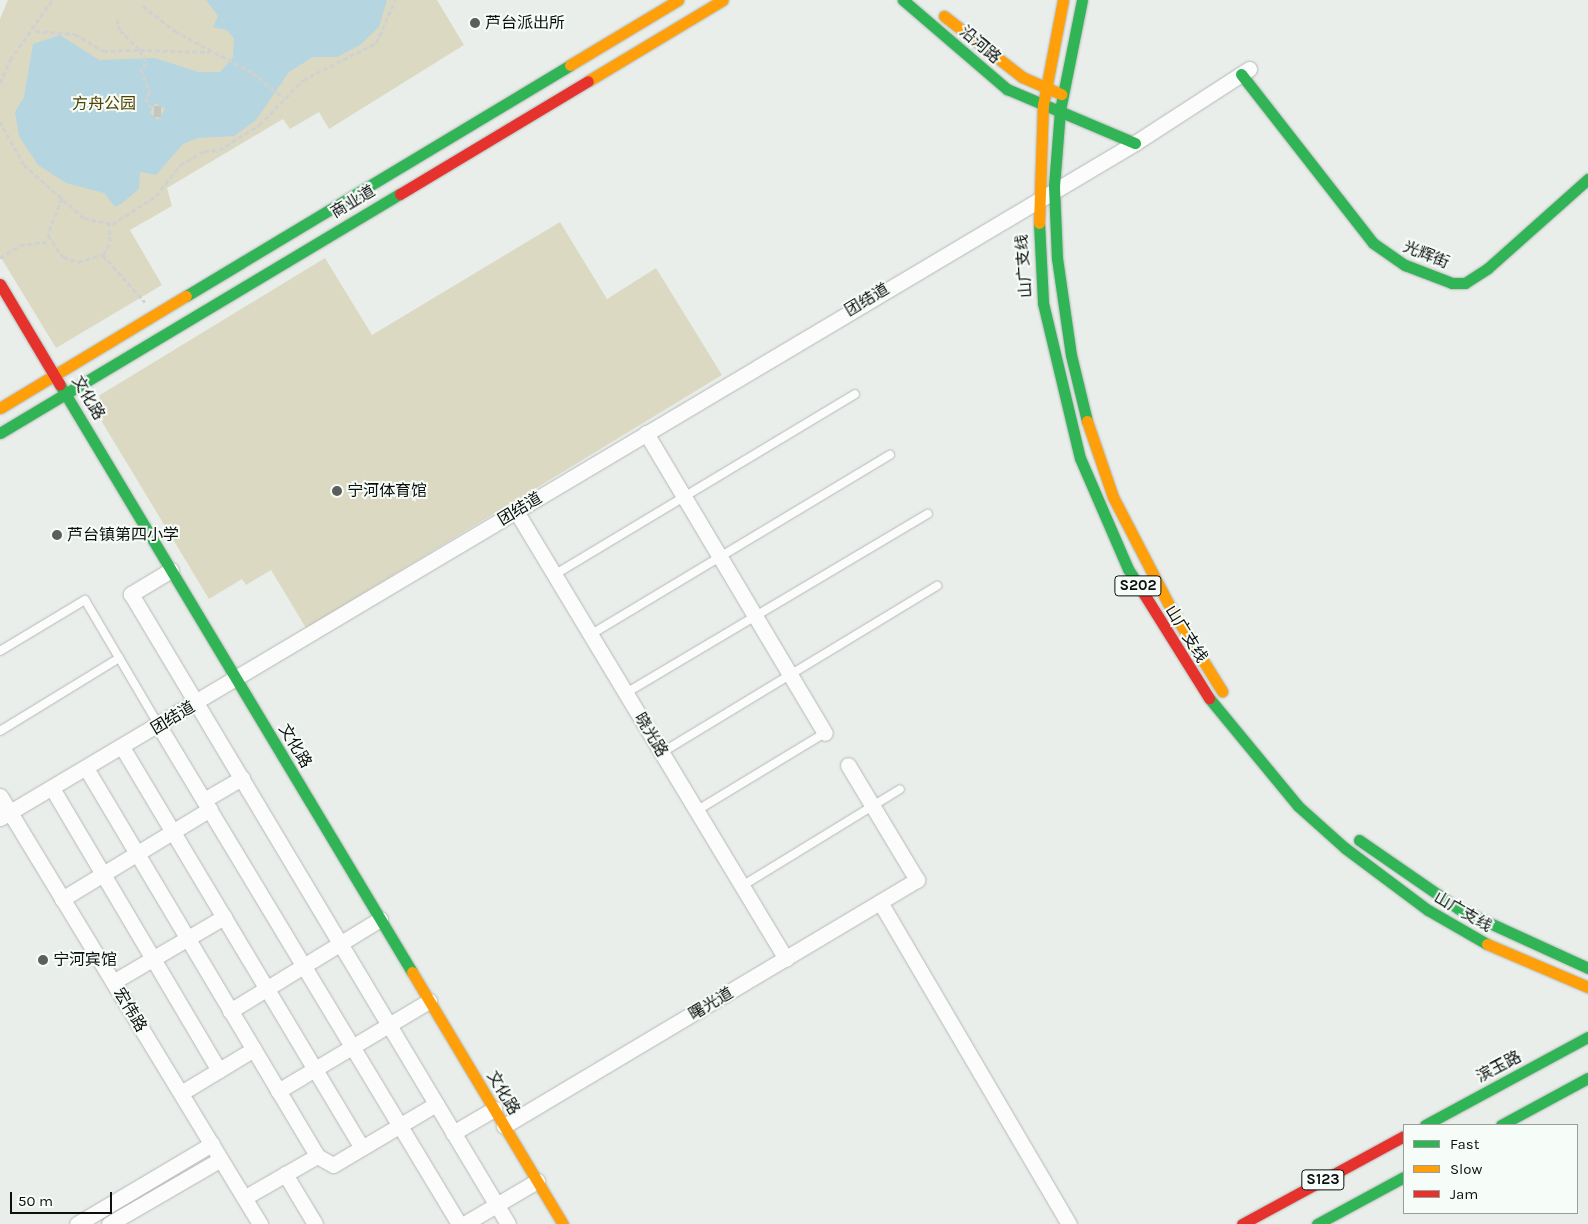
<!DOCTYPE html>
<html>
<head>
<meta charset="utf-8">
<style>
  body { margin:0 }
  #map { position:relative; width:1588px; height:1224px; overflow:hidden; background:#e9eeeb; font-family:Karla,"Noto Sans SC",sans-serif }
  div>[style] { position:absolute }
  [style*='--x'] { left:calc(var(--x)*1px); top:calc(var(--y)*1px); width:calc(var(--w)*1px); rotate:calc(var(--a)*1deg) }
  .green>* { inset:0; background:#dcd9c3 }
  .water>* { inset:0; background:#b5d5e0 }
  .building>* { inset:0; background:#c2c8c0; transform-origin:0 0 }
  .path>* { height:2.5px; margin-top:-1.25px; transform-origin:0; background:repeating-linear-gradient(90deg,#d0d1d1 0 5px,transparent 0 7.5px) }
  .roads { filter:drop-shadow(0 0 1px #b5b9b7) drop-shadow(0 0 1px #b5b9b7) }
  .lane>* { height:8px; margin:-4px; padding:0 4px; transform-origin:4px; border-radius:4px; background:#fcfcfc }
  .street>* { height:15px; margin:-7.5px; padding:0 7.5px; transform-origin:7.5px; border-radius:7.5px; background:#fcfcfc }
  .fast>* { height:11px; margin:-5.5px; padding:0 5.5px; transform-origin:5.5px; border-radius:5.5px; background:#30b455 }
  .slow>* { height:11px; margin:-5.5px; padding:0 5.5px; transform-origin:5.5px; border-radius:5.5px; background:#ff9f0a }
  .jam>* { height:11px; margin:-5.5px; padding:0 5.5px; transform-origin:5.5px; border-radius:5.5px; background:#e5322d }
  .dots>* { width:14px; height:14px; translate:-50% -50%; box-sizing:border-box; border:2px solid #f6fcf8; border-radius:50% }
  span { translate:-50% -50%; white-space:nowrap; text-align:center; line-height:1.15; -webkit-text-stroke:4px #f6fcf8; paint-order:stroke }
  .shield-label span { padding:1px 4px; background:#f6fcf8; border:1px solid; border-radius:4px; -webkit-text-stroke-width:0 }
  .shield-label { font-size:15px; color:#0e100f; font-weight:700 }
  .poi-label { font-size:16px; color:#0e100f }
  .left { translate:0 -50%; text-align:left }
  .street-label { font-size:16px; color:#0e100f }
  .park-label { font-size:16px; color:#534300 }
  .legend { position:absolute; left:1403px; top:1124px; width:175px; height:90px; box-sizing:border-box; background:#f6fcf8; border:1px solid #999e9b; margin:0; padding:6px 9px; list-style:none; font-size:15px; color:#0e100f }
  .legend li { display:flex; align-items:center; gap:10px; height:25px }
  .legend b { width:25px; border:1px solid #999e9b }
  .scale { position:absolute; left:10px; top:1192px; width:102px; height:22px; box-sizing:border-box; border:2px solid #0e100f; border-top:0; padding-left:6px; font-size:15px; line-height:18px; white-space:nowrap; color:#0e100f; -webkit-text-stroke:4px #f6fcf8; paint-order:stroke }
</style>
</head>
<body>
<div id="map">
  <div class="green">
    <i style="clip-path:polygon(8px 0,437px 0,464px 45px,329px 129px,319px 112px,290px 129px,283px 119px,167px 188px,172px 206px,130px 230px,162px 285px,56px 348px,0 256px,0 19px)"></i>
    <i style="clip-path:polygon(560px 222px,607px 299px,656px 268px,722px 375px,306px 628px,271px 570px,246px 585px,242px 579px,209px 599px,96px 412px,100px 395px,325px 258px,372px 335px)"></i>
  </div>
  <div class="water">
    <i style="clip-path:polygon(evenodd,206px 0,387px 0,379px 27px,360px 45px,337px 57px,313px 57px,289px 72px,256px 120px,234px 136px,198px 138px,183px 144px,156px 175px,140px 172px,139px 189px,121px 204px,115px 207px,104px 193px,66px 183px,38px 165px,19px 136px,15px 112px,24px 97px,33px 44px,60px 35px,99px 60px,155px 58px,198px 72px,220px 72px,233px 57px,234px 39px,227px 30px,213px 27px,218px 16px,206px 0,155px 103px,165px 109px,158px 120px,150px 113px,155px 103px)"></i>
  </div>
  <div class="building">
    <i style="left:154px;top:106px;width:7px;height:11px"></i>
  </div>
  <div class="path">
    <i style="--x:143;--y:6;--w:41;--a:38"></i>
    <i style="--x:175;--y:31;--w:89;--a:28.3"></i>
    <i style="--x:253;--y:73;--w:38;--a:39"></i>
    <i style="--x:117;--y:19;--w:11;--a:75"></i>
    <i style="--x:120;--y:30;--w:28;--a:45"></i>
    <i style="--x:140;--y:50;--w:70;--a:1.6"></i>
    <i style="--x:35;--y:31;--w:40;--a:4.3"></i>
    <i style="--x:75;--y:34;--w:33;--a:31"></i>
    <i style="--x:103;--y:51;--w:37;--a:-2"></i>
    <i style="--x:140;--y:50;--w:16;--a:63"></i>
    <i style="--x:147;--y:64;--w:8;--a:140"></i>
    <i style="--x:141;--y:69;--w:26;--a:69"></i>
    <i style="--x:150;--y:93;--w:7;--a:135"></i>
    <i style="--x:145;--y:98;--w:12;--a:55"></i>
    <i style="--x:0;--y:83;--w:25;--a:-67"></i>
    <i style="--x:10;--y:60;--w:73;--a:-55"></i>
    <i style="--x:0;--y:121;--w:50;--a:61.4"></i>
    <i style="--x:24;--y:165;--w:80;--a:41.5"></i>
    <i style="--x:84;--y:218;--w:29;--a:12"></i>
    <i style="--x:112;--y:224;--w:52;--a:-32.5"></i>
    <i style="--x:156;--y:196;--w:39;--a:-52"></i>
    <i style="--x:180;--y:165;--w:28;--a:-30"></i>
    <i style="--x:204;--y:151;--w:15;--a:-4"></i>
    <i style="--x:219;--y:150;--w:47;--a:-32"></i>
    <i style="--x:259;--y:125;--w:63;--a:-45.6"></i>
    <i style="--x:303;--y:80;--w:82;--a:-26.9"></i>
    <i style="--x:376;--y:43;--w:47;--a:-66.2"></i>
    <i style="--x:62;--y:198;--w:40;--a:111"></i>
    <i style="--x:48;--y:235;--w:27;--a:56"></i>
    <i style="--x:63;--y:257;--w:16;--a:18"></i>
    <i style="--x:78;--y:262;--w:26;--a:-16"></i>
    <i style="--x:103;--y:255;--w:15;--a:-62"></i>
    <i style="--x:110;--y:242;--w:18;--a:-96"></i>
    <i style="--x:103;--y:255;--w:63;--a:48.2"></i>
    <i style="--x:0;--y:258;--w:24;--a:-33"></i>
    <i style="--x:20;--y:245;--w:30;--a:-6"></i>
  </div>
  <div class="roads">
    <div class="lane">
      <i style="--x:554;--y:575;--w:351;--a:-31"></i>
      <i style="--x:590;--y:635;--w:350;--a:-31"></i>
      <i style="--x:0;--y:651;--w:99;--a:-31"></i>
      <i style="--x:85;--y:600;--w:144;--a:59.5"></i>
      <i style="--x:626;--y:693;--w:351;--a:-30.7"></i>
      <i style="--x:0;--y:731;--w:140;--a:-31.5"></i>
      <i style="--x:661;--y:753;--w:323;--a:-31.2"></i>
      <i style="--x:696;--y:811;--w:151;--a:-31.2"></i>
      <i style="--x:742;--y:886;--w:185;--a:-31.5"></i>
    </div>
    <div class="street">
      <i style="--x:646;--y:433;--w:349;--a:59.2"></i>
      <i style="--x:516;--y:511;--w:523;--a:58.92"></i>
      <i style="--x:171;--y:570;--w:47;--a:149"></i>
      <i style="--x:131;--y:594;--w:734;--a:59.1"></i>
      <i style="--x:159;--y:726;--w:581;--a:58.93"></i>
      <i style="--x:122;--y:747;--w:467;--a:59.1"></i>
      <i style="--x:86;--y:768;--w:452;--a:59.2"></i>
      <i style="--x:317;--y:1156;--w:84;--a:150.1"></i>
      <i style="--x:52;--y:788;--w:328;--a:59.4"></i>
      <i style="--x:0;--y:796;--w:501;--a:58.72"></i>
      <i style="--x:204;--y:800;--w:44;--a:-30.1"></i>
      <i style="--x:0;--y:818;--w:1321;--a:-30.74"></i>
      <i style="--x:1135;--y:143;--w:136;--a:-33"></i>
      <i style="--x:62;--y:899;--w:173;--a:-31.3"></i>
      <i style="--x:880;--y:902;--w:373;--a:59.6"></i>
      <i style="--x:113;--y:982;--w:129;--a:-30.4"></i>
      <i style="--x:230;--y:1011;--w:176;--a:-31.5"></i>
      <i style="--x:278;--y:1091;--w:176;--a:-30.8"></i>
      <i style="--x:181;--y:1093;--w:85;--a:-31.1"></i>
      <i style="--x:504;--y:1126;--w:481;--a:-30.8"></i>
      <i style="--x:917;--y:880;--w:134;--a:-121"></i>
      <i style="--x:453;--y:1133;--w:48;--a:-30.3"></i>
      <i style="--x:317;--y:1156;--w:18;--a:29"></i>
      <i style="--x:333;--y:1165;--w:120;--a:-30.6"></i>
      <i style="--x:285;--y:1174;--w:58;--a:59"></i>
      <i style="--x:77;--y:1224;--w:157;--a:-30.7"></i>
      <i style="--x:109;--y:1224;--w:129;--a:-30.1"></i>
      <i style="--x:464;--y:1224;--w:85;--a:-30.5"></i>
    </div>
    <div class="fast">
      <i style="--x:903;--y:0;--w:137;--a:40.6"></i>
      <i style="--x:1007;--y:89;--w:139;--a:22.9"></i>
      <i style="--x:1082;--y:0;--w:112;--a:101.3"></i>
      <i style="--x:1060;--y:110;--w:77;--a:94.5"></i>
      <i style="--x:1054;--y:187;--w:71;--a:87.6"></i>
      <i style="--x:1057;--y:258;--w:98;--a:81.8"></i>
      <i style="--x:1071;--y:355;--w:68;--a:76.4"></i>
      <i style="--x:1241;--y:74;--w:214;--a:52"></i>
      <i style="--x:1373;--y:243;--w:39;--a:35"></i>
      <i style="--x:1405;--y:265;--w:50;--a:21"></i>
      <i style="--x:1452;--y:283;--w:13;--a:0"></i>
      <i style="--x:1465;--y:283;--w:27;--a:-33"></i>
      <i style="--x:1488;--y:268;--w:134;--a:-41.7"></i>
      <i style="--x:1039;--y:223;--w:80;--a:87.1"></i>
      <i style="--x:1043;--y:303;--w:159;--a:76.6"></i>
      <i style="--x:1080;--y:458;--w:121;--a:66.6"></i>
      <i style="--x:1128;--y:569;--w:30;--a:57"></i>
      <i style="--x:186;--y:296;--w:448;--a:-31"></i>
      <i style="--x:60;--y:385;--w:684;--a:59.05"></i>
      <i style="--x:0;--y:433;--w:466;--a:-30.9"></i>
      <i style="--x:1209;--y:698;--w:140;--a:50.5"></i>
      <i style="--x:1298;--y:806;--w:63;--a:41.8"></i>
      <i style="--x:1345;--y:848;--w:104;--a:36.8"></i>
      <i style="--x:1428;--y:910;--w:68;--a:30"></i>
      <i style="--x:1359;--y:840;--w:121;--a:34.6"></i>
      <i style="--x:1459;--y:909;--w:142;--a:24.6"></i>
      <i style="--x:1425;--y:1125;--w:185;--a:-28.4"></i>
      <i style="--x:1501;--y:1125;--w:99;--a:-28.4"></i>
      <i style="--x:1317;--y:1224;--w:99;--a:-28.4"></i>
    </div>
    <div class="slow">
      <i style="--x:944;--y:16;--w:99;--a:38"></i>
      <i style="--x:1022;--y:77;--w:43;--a:23.6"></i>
      <i style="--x:570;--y:65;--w:126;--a:-31"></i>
      <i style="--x:588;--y:81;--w:157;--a:-31"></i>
      <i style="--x:1039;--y:223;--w:118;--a:-88.1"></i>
      <i style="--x:1043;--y:105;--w:107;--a:-79.2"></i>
      <i style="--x:0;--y:408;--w:217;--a:-31.1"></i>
      <i style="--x:1087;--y:421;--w:80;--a:71.1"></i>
      <i style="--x:1113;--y:497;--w:126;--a:62.6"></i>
      <i style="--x:1171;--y:609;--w:97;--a:58.1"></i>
      <i style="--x:1487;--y:944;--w:110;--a:23.1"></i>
      <i style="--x:412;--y:972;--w:294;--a:59.1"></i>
    </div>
    <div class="jam">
      <i style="--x:400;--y:194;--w:219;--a:-31"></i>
      <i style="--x:0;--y:284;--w:117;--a:59.3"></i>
      <i style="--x:1144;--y:594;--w:123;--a:58"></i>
      <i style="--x:1242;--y:1224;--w:184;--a:-28.5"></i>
    </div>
  </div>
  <div class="dots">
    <i style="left:475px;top:23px;background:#5b5e5c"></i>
    <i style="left:337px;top:491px;background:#5b5e5c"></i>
    <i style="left:57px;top:535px;background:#5b5e5c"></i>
    <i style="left:43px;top:960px;background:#5b5e5c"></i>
  </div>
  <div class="shield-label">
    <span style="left:1138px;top:586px">S202</span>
    <span style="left:1323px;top:1180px">S123</span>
  </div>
  <div class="poi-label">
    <span class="left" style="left:485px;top:23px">芦台派出所</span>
    <span class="left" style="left:347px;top:491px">宁河体育馆</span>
    <span class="left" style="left:67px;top:535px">芦台镇第四小学</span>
    <span class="left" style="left:53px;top:960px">宁河宾馆</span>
  </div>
  <div class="street-label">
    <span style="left:980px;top:45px;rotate:40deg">沿河路</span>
    <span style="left:353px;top:202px;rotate:-31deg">商业道</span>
    <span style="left:1426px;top:255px;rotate:22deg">光辉街</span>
    <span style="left:1024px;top:266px;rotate:-94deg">山广支线</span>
    <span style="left:867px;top:300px;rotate:-31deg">团结道</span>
    <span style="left:88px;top:398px;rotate:59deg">文化路</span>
    <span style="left:520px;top:509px;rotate:-31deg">团结道</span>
    <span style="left:1186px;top:634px;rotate:58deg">山广支线</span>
    <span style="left:173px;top:718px;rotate:-31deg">团结道</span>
    <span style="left:651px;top:735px;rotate:59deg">晓光路</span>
    <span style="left:295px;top:746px;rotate:59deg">文化路</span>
    <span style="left:1463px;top:912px;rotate:30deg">山广支线</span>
    <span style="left:711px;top:1004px;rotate:-31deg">曙光道</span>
    <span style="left:130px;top:1010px;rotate:59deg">宏伟路</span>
    <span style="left:1499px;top:1067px;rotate:-28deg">滨玉路</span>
    <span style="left:503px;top:1093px;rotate:59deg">文化路</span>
  </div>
  <div class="park-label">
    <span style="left:104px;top:104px">方舟公园</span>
  </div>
  <ul class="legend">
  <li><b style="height:6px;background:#30b455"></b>Fast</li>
  <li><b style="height:6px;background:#ff9f0a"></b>Slow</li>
  <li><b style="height:6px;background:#e5322d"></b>Jam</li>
  </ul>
  <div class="scale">50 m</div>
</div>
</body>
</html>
